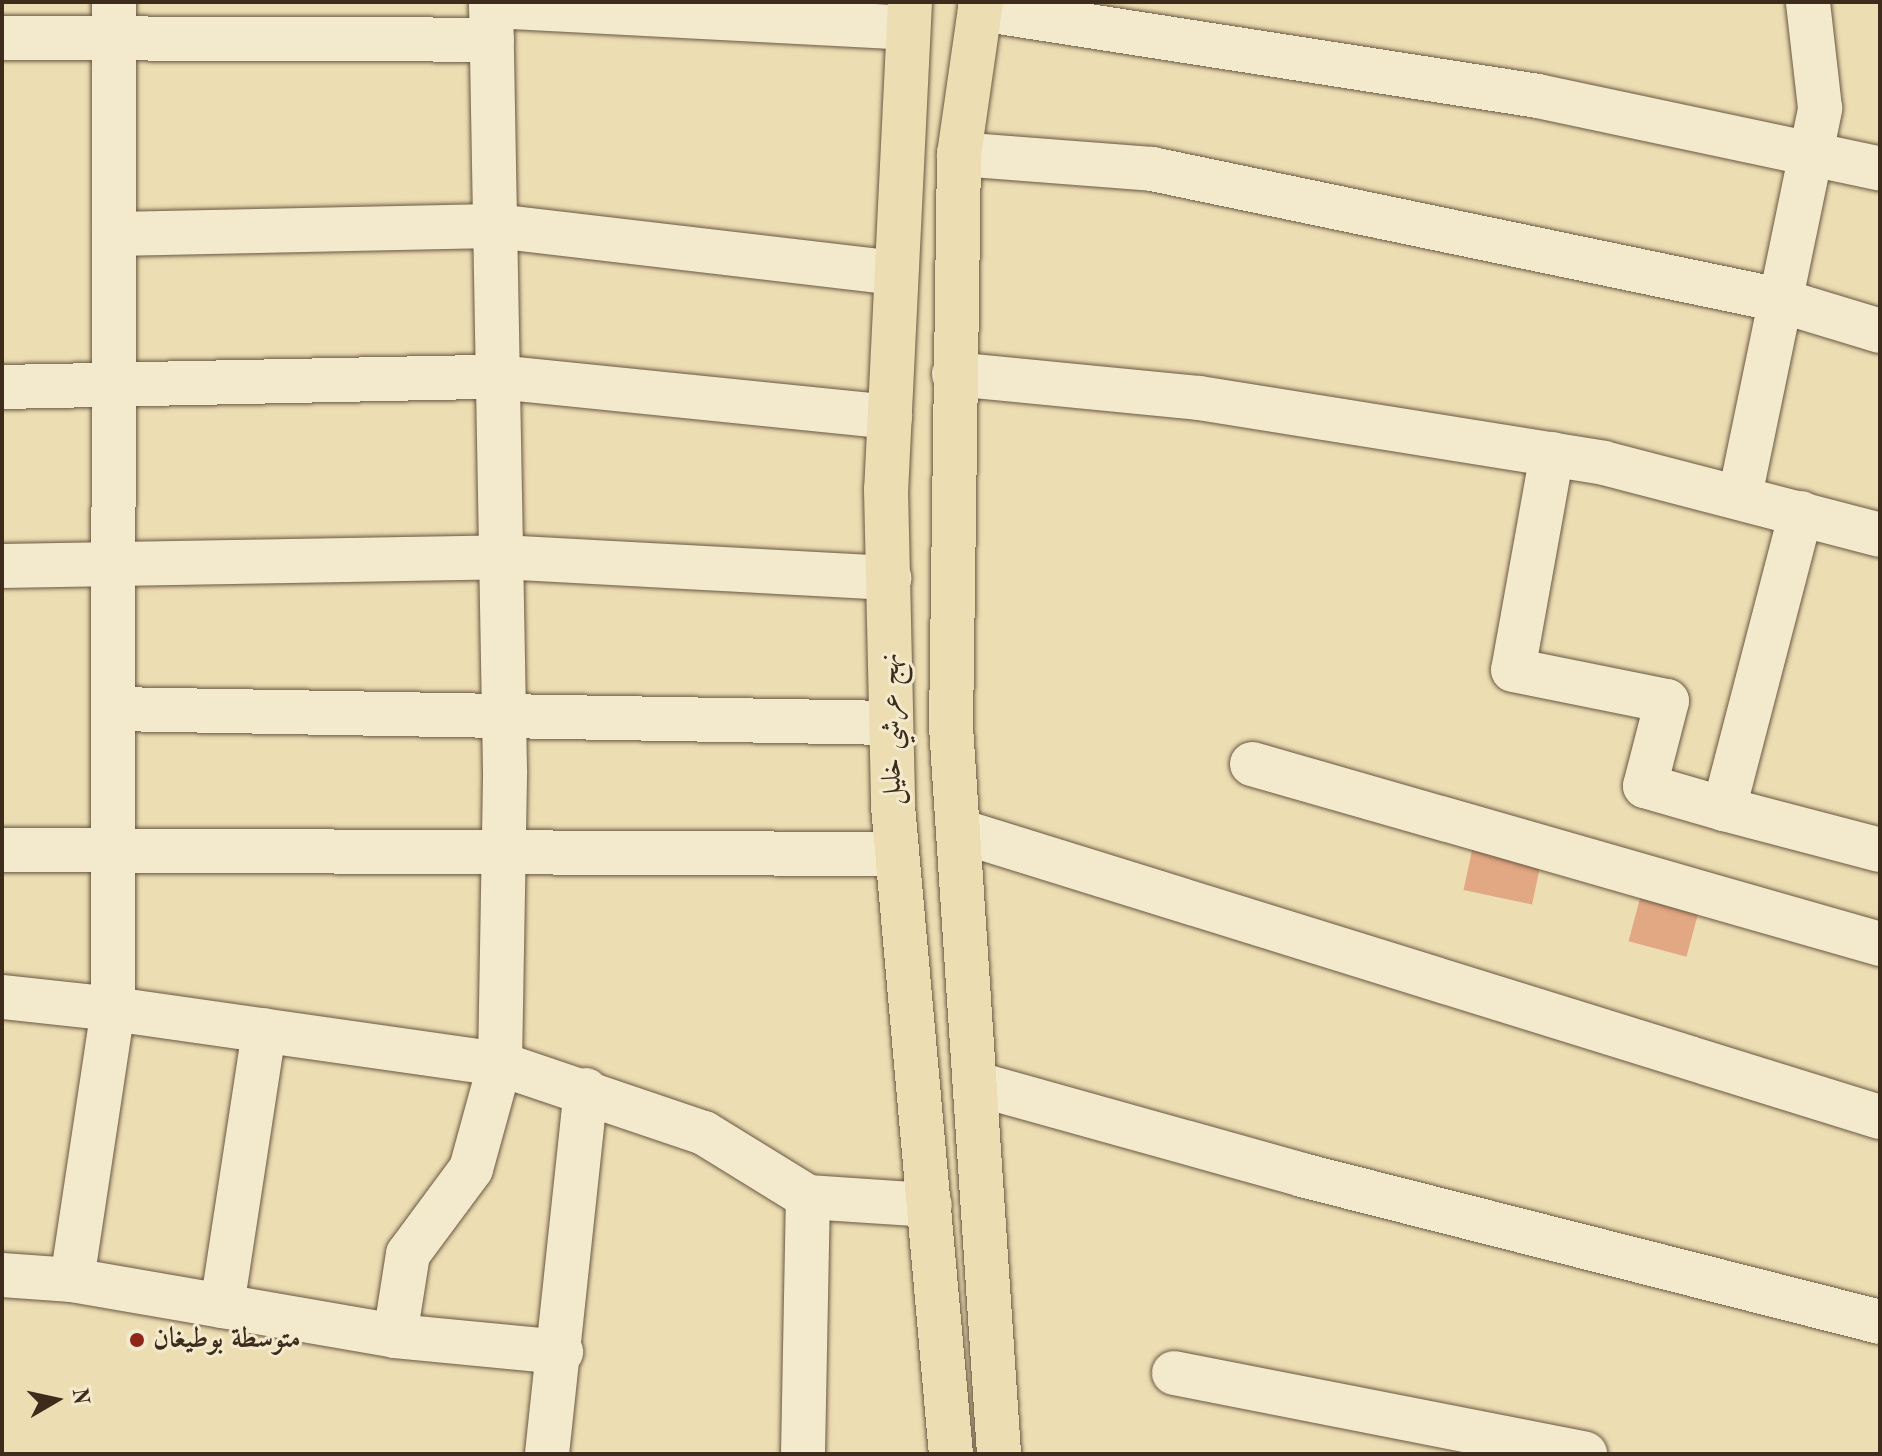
<!DOCTYPE html>
<html>
<head>
<meta charset="utf-8">
<style>
  body { margin:0 }
  #map { position:relative; width:1882px; height:1456px; overflow:hidden; background:#ecddb2; font-family:"Old Standard TT",Amiri,serif }
  div>[style] { position:absolute }
  [style*='--x'] { left:calc(var(--x)*1px); top:calc(var(--y)*1px); width:calc(var(--w)*1px); rotate:calc(var(--a)*1deg) }
  .building>* { inset:0; background:#e2a783; transform-origin:0 0 }
  .roads { filter:drop-shadow(0 0 2px #695842) drop-shadow(0 0 2px #695842) }
  .minor>* { height:44px; margin:-22px; padding:0 22px; transform-origin:22px; border-radius:22px; background:#f3e9cd }
  .trunk>* { height:44px; margin:-22px; padding:0 22px; transform-origin:22px; border-radius:22px; background:#ecddb2 }
  .dots>* { width:22px; height:22px; translate:-50% -50%; box-sizing:border-box; border:4px solid #f3e9cd; border-radius:50% }
  span { translate:-50% -50%; white-space:nowrap; text-align:center; line-height:1.15; -webkit-text-stroke:6px #f3e9cd; paint-order:stroke }
  .street-label { font-size:28px; color:#3d2c1c }
  .poi-label { font-size:28px; color:#3d2c1c; font-weight:700 }
  .left { translate:0 -50%; text-align:left }
  .frame { position:absolute; inset:0; border:4px solid #3d2c1c; pointer-events:none }
  .north { position:absolute; left:16px; top:1360px; width:80px; height:80px; -webkit-text-stroke:6px #f3e9cd; paint-order:stroke; rotate:81deg; font-size:22px; font-weight:700; line-height:32px; text-align:center; color:#3d2c1c }
  .north::after { content:''; display:block; margin:auto; width:28px; height:36px; background:#3d2c1c; clip-path:polygon(50% 0,100% 100%,50% 72%,0 100%) }
</style>
</head>
<body>
<div id="map">
  <div class="building">
    <i style="left:1474px;top:841px;width:70px;height:50px;rotate:12deg"></i>
    <i style="left:1642px;top:891px;width:60px;height:52px;rotate:15deg"></i>
  </div>
  <div class="roads">
    <div class="minor">
      <i style="--x:491;--y:6;--w:414;--a:3"></i>
      <i style="--x:980;--y:9;--w:565;--a:8.86"></i>
      <i style="--x:1538;--y:96;--w:350;--a:12"></i>
      <i style="--x:2;--y:38;--w:490;--a:0.2"></i>
      <i style="--x:959;--y:154;--w:194;--a:4.4"></i>
      <i style="--x:1152;--y:169;--w:636;--a:11.79"></i>
      <i style="--x:1775;--y:299;--w:110;--a:16.9"></i>
      <i style="--x:114;--y:234;--w:381;--a:-1.2"></i>
      <i style="--x:495;--y:226;--w:402;--a:6.7"></i>
      <i style="--x:954;--y:374;--w:246;--a:5.6"></i>
      <i style="--x:1199;--y:398;--w:410;--a:9.1"></i>
      <i style="--x:1604;--y:463;--w:285;--a:14.6"></i>
      <i style="--x:2;--y:387;--w:496;--a:-1.2"></i>
      <i style="--x:498;--y:377;--w:394;--a:5.8"></i>
      <i style="--x:1552;--y:454;--w:219;--a:100.2"></i>
      <i style="--x:1513;--y:670;--w:157;--a:11.4"></i>
      <i style="--x:1667;--y:701;--w:88;--a:104.5"></i>
      <i style="--x:1645;--y:786;--w:82;--a:16.2"></i>
      <i style="--x:1740;--y:496;--w:396;--a:-78.3"></i>
      <i style="--x:1820;--y:108;--w:107;--a:-96.5"></i>
      <i style="--x:1801;--y:513;--w:306;--a:104.6"></i>
      <i style="--x:1724;--y:809;--w:161;--a:14.7"></i>
      <i style="--x:2;--y:566;--w:499;--a:-1"></i>
      <i style="--x:501;--y:557;--w:389;--a:3.1"></i>
      <i style="--x:113;--y:709;--w:778;--a:1.03"></i>
      <i style="--x:1252;--y:764;--w:653;--a:15.99"></i>
      <i style="--x:963;--y:832;--w:960;--a:17.27"></i>
      <i style="--x:2;--y:850;--w:895;--a:0.26"></i>
      <i style="--x:2;--y:997;--w:112;--a:6.2"></i>
      <i style="--x:113;--y:1009;--w:1007;--a:-89.94"></i>
      <i style="--x:977;--y:1084;--w:337;--a:15.6"></i>
      <i style="--x:1302;--y:1175;--w:596;--a:14.27"></i>
      <i style="--x:2;--y:1275;--w:70;--a:4.1"></i>
      <i style="--x:72;--y:1280;--w:328;--a:9.8"></i>
      <i style="--x:395;--y:1336;--w:167;--a:5.5"></i>
      <i style="--x:72;--y:1280;--w:274;--a:-81.4"></i>
      <i style="--x:113;--y:1009;--w:391;--a:8.1"></i>
      <i style="--x:500;--y:1064;--w:215;--a:18.7"></i>
      <i style="--x:704;--y:1133;--w:122;--a:31.6"></i>
      <i style="--x:808;--y:1197;--w:122;--a:3.8"></i>
      <i style="--x:222;--y:1306;--w:279;--a:-81.3"></i>
      <i style="--x:395;--y:1336;--w:83;--a:-81"></i>
      <i style="--x:408;--y:1254;--w:106;--a:-53.5"></i>
      <i style="--x:471;--y:1169;--w:109;--a:-74.6"></i>
      <i style="--x:500;--y:1064;--w:294;--a:-89"></i>
      <i style="--x:505;--y:770;--w:768;--a:-91.04"></i>
      <i style="--x:1174;--y:1373;--w:419;--a:11.1"></i>
      <i style="--x:547;--y:1454;--w:366;--a:-83.9"></i>
      <i style="--x:803;--y:1454;--w:257;--a:-88.9"></i>
    </div>
    <div class="trunk">
      <i style="--x:910;--y:2;--w:488;--a:92.8"></i>
      <i style="--x:886;--y:489;--w:317;--a:88.7"></i>
      <i style="--x:893;--y:806;--w:651;--a:84.89"></i>
      <i style="--x:981;--y:2;--w:154;--a:98.2"></i>
      <i style="--x:959;--y:154;--w:573;--a:90.8"></i>
      <i style="--x:951;--y:727;--w:729;--a:86.22"></i>
    </div>
  </div>
  <div class="dots">
    <i style="left:137px;top:1340px;background:#8f2418"></i>
  </div>
  <div class="street-label">
    <span style="left:892px;top:729px;rotate:-91deg">نهج عرشي خليل</span>
  </div>
  <div class="poi-label">
    <span class="left" style="left:153px;top:1340px">متوسطة بوطيغان</span>
  </div>
  <div class="frame"></div>
  <div class="north">N</div>
</div>
</body>
</html>
